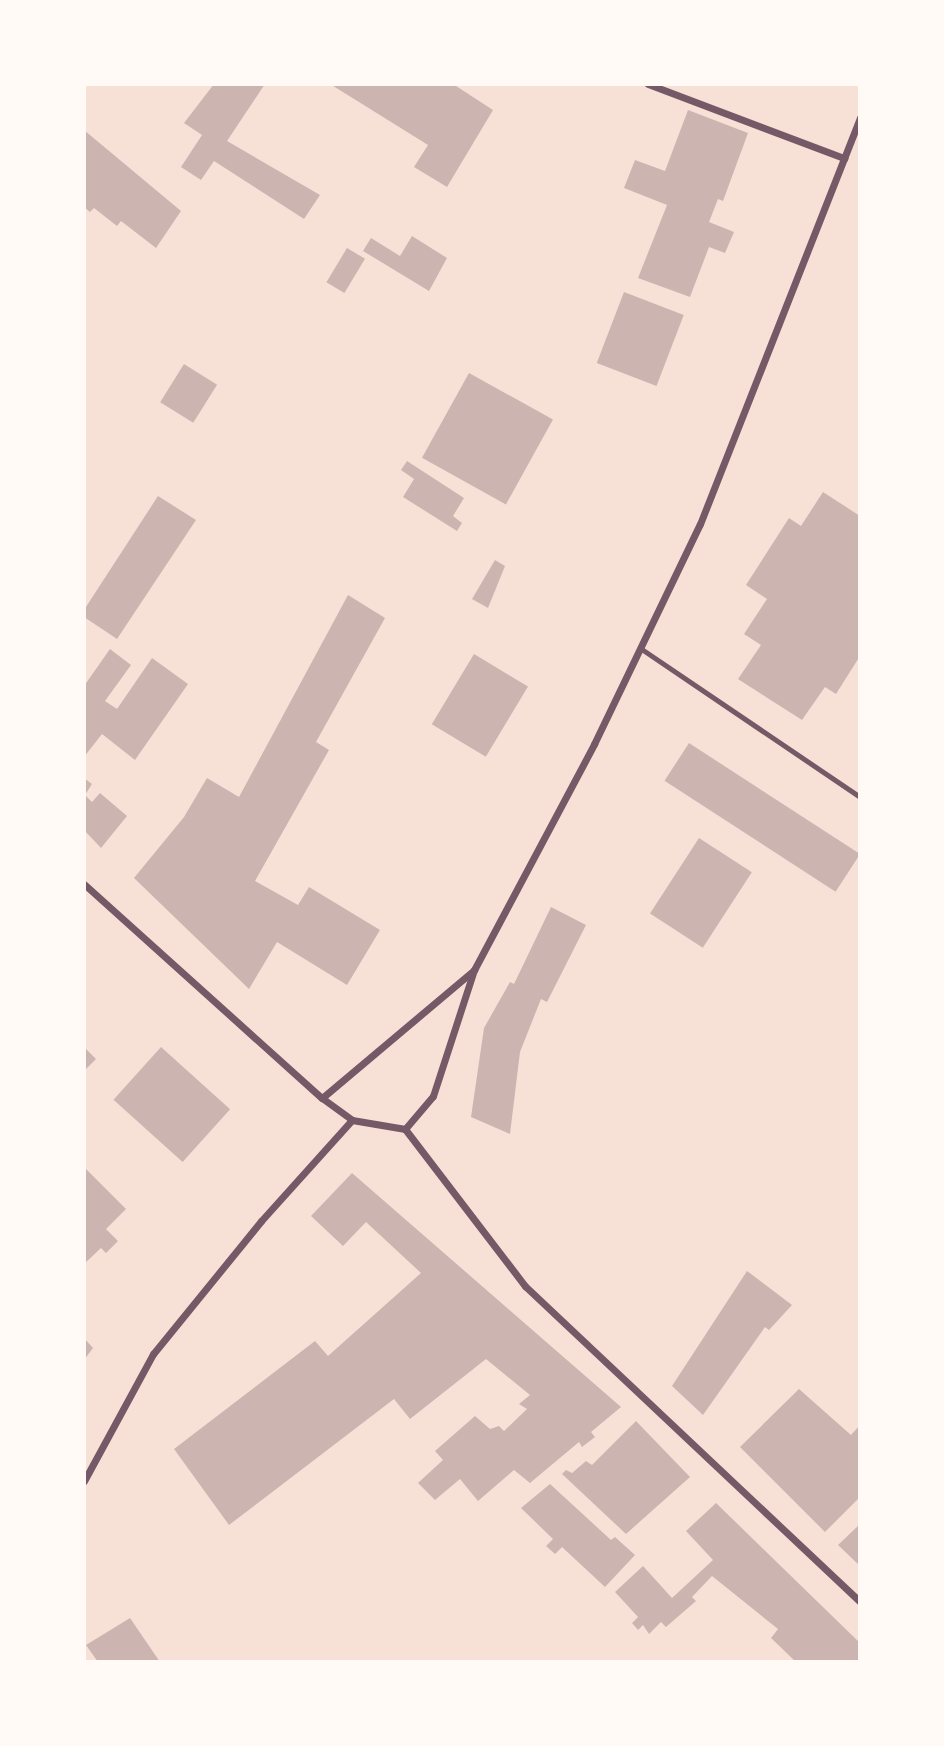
<!DOCTYPE html>
<html>
<head>
<meta charset="utf-8">
<style>
  body { margin:0 }
  #map { position:relative; width:944px; height:1746px; overflow:hidden; background:#f7e1d7; font-family:"Titillium Web",sans-serif }
  div>[style] { position:absolute }
  [style*='--x'] { left:calc(var(--x)*1px); top:calc(var(--y)*1px); width:calc(var(--w)*1px); rotate:calc(var(--a)*1deg) }
  .building>* { inset:0; background:#ccb4b1; transform-origin:0 0 }
  .service>* { height:5px; margin:-2.5px; padding:0 2.5px; transform-origin:2.5px; border-radius:2.5px; background:#755966 }
  .minor>* { height:7px; margin:-3.5px; padding:0 3.5px; transform-origin:3.5px; border-radius:3.5px; background:#755966 }
  span { translate:-50% -50%; white-space:nowrap; text-align:center; line-height:1.15; -webkit-text-stroke:5px #fffaf5; paint-order:stroke }
  .frame { position:absolute; inset:0; border:86px solid #fffaf5; pointer-events:none }
</style>
</head>
<body>
<div id="map">
  <div class="building">
    <i style="clip-path:polygon(214px 84px,265px 84px,227px 141px,320px 195px,304px 219px,214px 161px,201px 180px,181px 167px,202px 135px,184px 123px)"></i>
    <i style="clip-path:polygon(330px 84px,453px 84px,493px 110px,447px 187px,414px 167px,428px 145px)"></i>
    <i style="clip-path:polygon(688px 110px,748px 133px,723px 201px,718px 199px,709px 222px,734px 232px,725px 253px,709px 247px,690px 297px,638px 278px,667px 205px,624px 188px,635px 160px,665px 171px)"></i>
    <i style="clip-path:polygon(84px 130px,181px 211px,156px 248px,121px 221px,117px 226px,94px 208px,90px 212px,84px 207px)"></i>
    <i style="clip-path:polygon(412px 236px,447px 258px,429px 291px,363px 251px,371px 238px,400px 256px)"></i>
    <i style="left:347px;top:248px;width:21px;height:40px;rotate:31deg"></i>
    <i style="left:624px;top:292px;width:64px;height:76px;rotate:21deg"></i>
    <i style="left:184px;top:364px;width:39px;height:45px;rotate:32deg"></i>
    <i style="left:469px;top:373px;width:96px;height:97px;rotate:29deg"></i>
    <i style="clip-path:polygon(407px 461px,464px 498px,453px 516px,462px 523px,457px 531px,403px 497px,414px 479px,401px 470px)"></i>
    <i style="clip-path:polygon(823px 492px,860px 516px,860px 656px,836px 694px,825px 687px,802px 720px,738px 679px,761px 645px,744px 634px,767px 599px,746px 585px,789px 518px,801px 526px)"></i>
    <i style="clip-path:polygon(158px 496px,196px 520px,117px 639px,84px 617px,84px 610px)"></i>
    <i style="clip-path:polygon(495px 560px,505px 566px,488px 608px,472px 599px)"></i>
    <i style="clip-path:polygon(348px 595px,385px 618px,316px 742px,329px 750px,255px 881px,298px 905px,309px 887px,380px 930px,347px 985px,277px 942px,249px 989px,134px 878px,184px 817px,207px 778px,239px 797px)"></i>
    <i style="clip-path:polygon(110px 649px,131px 665px,105px 701px,117px 709px,152px 658px,188px 684px,135px 760px,102px 734px,84px 757px,84px 686px)"></i>
    <i style="left:474px;top:654px;width:63px;height:82px;rotate:31deg"></i>
    <i style="left:689px;top:743px;width:204px;height:45px;rotate:33deg"></i>
    <i style="clip-path:polygon(84px 778px,92px 784px,85px 795px,92px 802px,100px 793px,127px 816px,101px 848px,84px 830px)"></i>
    <i style="left:699px;top:838px;width:63px;height:90px;rotate:33deg"></i>
    <i style="clip-path:polygon(551px 907px,586px 925px,547px 1002px,541px 999px,520px 1052px,510px 1134px,471px 1117px,484px 1028px,510px 982px,514px 984px)"></i>
    <i style="clip-path:polygon(84px 1047px,96px 1059px,84px 1071px)"></i>
    <i style="left:161px;top:1047px;width:93px;height:71px;rotate:42deg"></i>
    <i style="clip-path:polygon(84px 1167px,126px 1209px,106px 1229px,118px 1241px,106px 1253px,101px 1248px,84px 1264px)"></i>
    <i style="clip-path:polygon(352px 1173px,621px 1407px,591px 1432px,595px 1437px,582px 1447px,579px 1442px,530px 1483px,514px 1470px,478px 1501px,460px 1479px,435px 1500px,418px 1483px,443px 1460px,435px 1451px,475px 1416px,490px 1429px,499px 1426px,504px 1431px,527px 1409px,519px 1404px,530px 1395px,486px 1359px,410px 1419px,394px 1399px,229px 1525px,174px 1449px,315px 1341px,328px 1356px,421px 1273px,366px 1222px,343px 1246px,311px 1216px)"></i>
    <i style="clip-path:polygon(747px 1271px,792px 1305px,769px 1330px,765px 1327px,703px 1415px,672px 1386px)"></i>
    <i style="clip-path:polygon(84px 1338px,93px 1348px,84px 1360px)"></i>
    <i style="clip-path:polygon(799px 1389px,851px 1435px,860px 1425px,860px 1497px,825px 1532px,740px 1447px)"></i>
    <i style="clip-path:polygon(636px 1421px,690px 1477px,626px 1534px,562px 1474px,566px 1470px,572px 1473px,586px 1461px,592px 1465px)"></i>
    <i style="clip-path:polygon(550px 1484px,611px 1540px,615px 1537px,635px 1555px,605px 1587px,562px 1547px,555px 1554px,546px 1546px,553px 1539px,521px 1508px)"></i>
    <i style="clip-path:polygon(716px 1503px,860px 1643px,860px 1662px,796px 1662px,771px 1638px,778px 1629px,712px 1576px,692px 1597px,696px 1601px,666px 1627px,661px 1622px,649px 1634px,643px 1625px,638px 1630px,632px 1623px,638px 1617px,615px 1592px,643px 1566px,672px 1598px,713px 1560px,686px 1531px)"></i>
    <i style="clip-path:polygon(860px 1524px,860px 1566px,838px 1545px)"></i>
    <i style="clip-path:polygon(130px 1618px,160px 1662px,98px 1662px,86px 1645px)"></i>
  </div>
  <div class="service">
    <i style="--x:640;--y:648;--w:266;--a:34.1"></i>
  </div>
  <div class="minor">
    <i style="--x:648;--y:84;--w:210;--a:20.7"></i>
    <i style="--x:84;--y:884;--w:320;--a:42"></i>
    <i style="--x:322;--y:1098;--w:37;--a:36"></i>
    <i style="--x:352;--y:1120;--w:54;--a:9.6"></i>
    <i style="--x:405;--y:1129;--w:198;--a:52.6"></i>
    <i style="--x:525;--y:1286;--w:461;--a:43.3"></i>
    <i style="--x:322;--y:1098;--w:199;--a:-40.1"></i>
    <i style="--x:405;--y:1129;--w:43;--a:-49.7"></i>
    <i style="--x:433;--y:1096;--w:133;--a:-72"></i>
    <i style="--x:474;--y:970;--w:256;--a:-62"></i>
    <i style="--x:594;--y:744;--w:244;--a:-64.3"></i>
    <i style="--x:700;--y:524;--w:437;--a:-68.5"></i>
    <i style="--x:84;--y:1481;--w:145;--a:-61.5"></i>
    <i style="--x:153;--y:1354;--w:171;--a:-50.9"></i>
    <i style="--x:261;--y:1221;--w:136;--a:-48"></i>
  </div>
  <div class="frame"></div>
</div>
</body>
</html>
